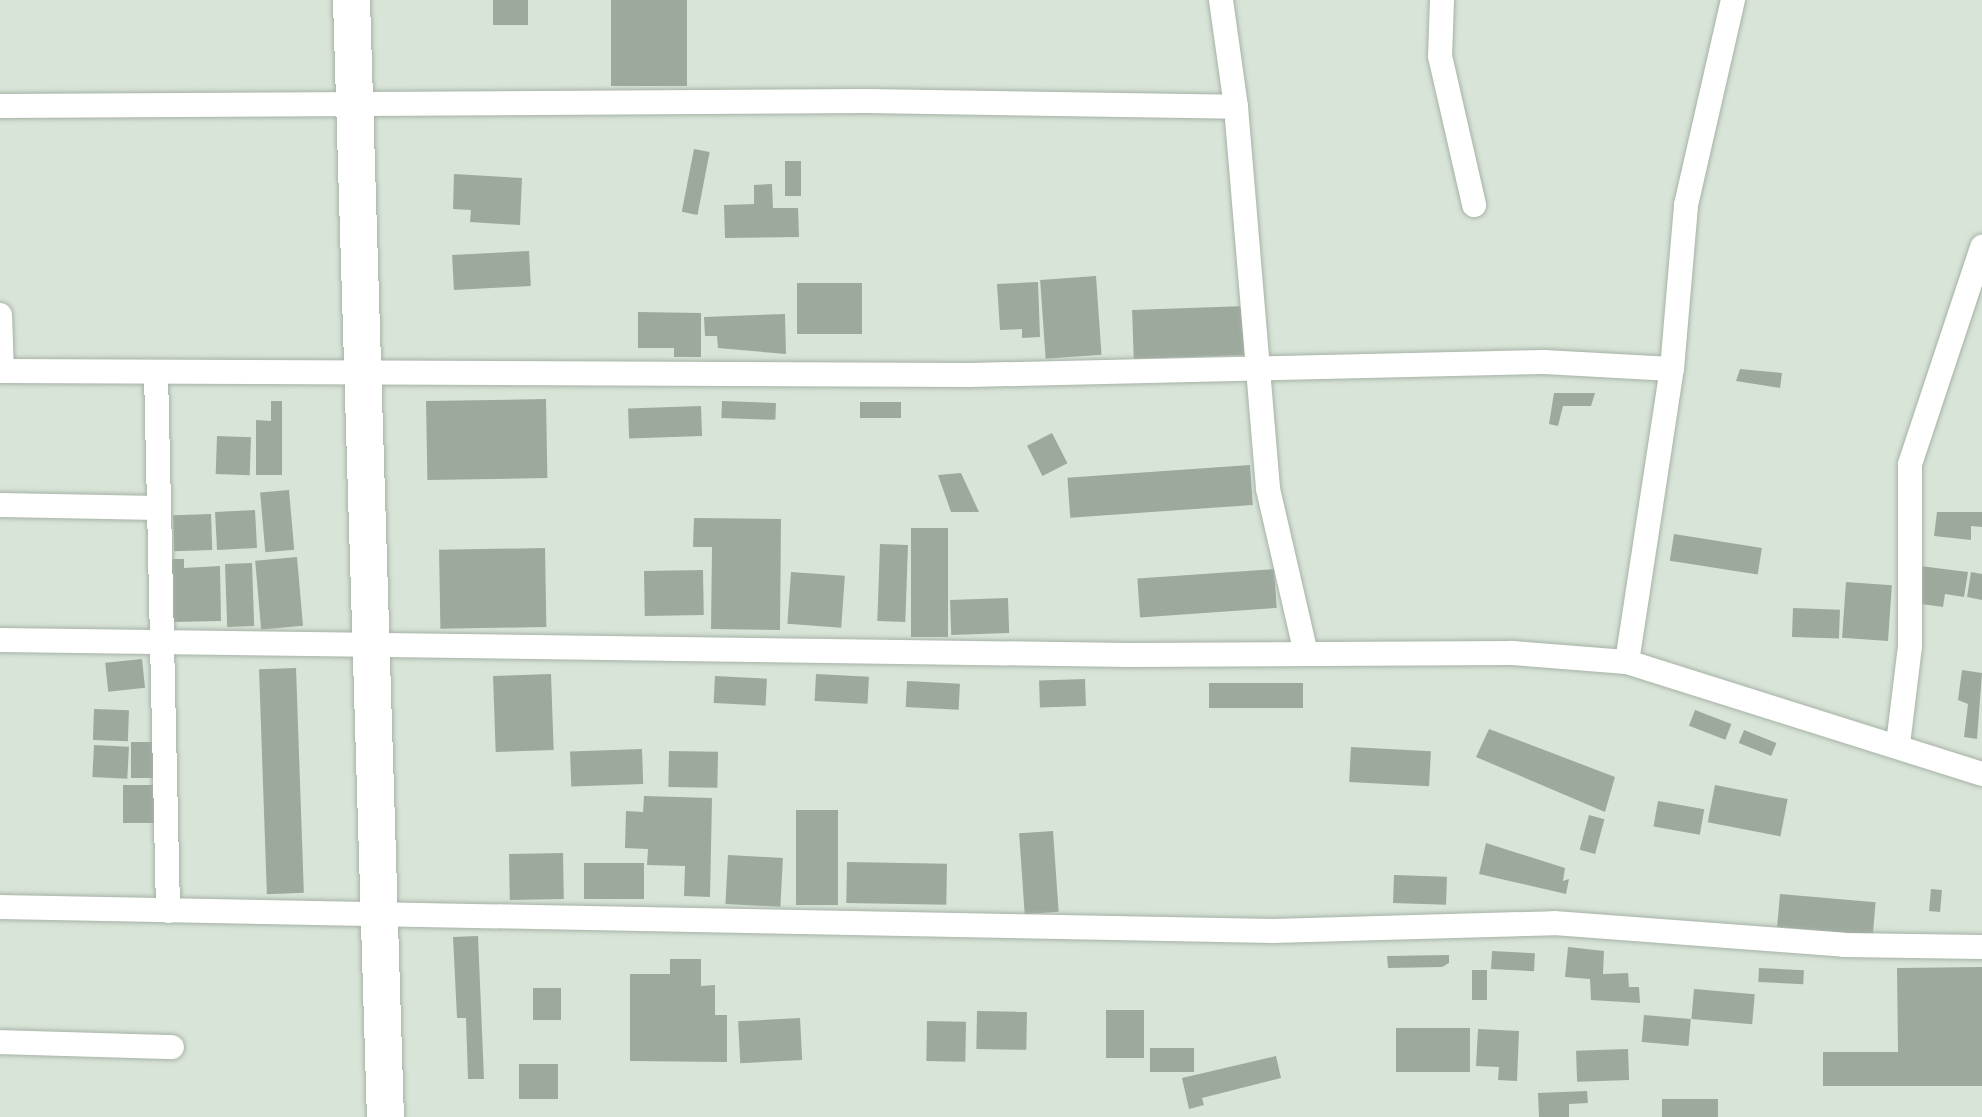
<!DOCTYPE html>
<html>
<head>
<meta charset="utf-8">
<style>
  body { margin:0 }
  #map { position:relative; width:1982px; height:1117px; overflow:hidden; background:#d8e4d7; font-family:Poppins,sans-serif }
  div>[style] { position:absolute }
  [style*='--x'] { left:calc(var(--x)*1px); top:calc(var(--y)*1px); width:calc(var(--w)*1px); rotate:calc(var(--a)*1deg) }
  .building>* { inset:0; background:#9da99d; transform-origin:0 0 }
  .roads { filter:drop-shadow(0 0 2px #a6b2a6) drop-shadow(0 0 2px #a6b2a6) }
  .street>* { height:24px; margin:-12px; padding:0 12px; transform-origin:12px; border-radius:12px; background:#fff }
  .secondary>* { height:37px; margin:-18.5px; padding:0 18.5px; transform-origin:18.5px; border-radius:18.5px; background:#fff }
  span { translate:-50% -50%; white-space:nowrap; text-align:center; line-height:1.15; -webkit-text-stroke:6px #d8e4d7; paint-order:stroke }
</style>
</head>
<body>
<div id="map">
  <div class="building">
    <i style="left:493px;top:0;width:35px;height:25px"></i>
    <i style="left:611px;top:0;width:76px;height:86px"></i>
    <i style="left:694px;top:149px;width:16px;height:64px;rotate:11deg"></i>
    <i style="left:785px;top:161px;width:16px;height:35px"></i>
    <i style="clip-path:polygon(454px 174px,522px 178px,520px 225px,470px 222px,471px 210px,453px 209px)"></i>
    <i style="clip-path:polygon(772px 184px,773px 208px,798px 208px,799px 237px,725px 238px,724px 205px,754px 204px,754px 185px)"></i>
    <i style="left:529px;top:251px;width:35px;height:77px;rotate:87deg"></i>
    <i style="left:1096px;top:276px;width:79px;height:56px;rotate:86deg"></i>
    <i style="clip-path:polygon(1038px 282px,1040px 337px,1022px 338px,1022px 329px,1000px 330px,997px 284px)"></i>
    <i style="left:797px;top:283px;width:65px;height:51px"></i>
    <i style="left:1246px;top:306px;width:49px;height:114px;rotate:88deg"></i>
    <i style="clip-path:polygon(638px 312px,701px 313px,701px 357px,674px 357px,674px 348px,638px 348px)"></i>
    <i style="clip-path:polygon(785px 314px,786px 354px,718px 348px,717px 336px,705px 336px,704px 317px)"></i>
    <i style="clip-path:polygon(1740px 369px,1782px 373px,1780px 388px,1736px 381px)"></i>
    <i style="clip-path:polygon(1554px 393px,1595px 393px,1591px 406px,1563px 406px,1558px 426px,1549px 424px)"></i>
    <i style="left:546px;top:399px;width:79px;height:120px;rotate:89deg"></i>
    <i style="clip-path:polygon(271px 401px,282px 401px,282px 475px,256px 475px,256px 420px,271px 421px)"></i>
    <i style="left:722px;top:401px;width:54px;height:17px;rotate:2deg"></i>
    <i style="left:901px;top:402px;width:16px;height:41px;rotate:90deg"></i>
    <i style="left:701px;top:406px;width:30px;height:73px;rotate:88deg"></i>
    <i style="left:1052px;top:433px;width:34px;height:28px;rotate:63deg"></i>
    <i style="left:217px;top:436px;width:34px;height:38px;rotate:2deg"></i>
    <i style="left:1250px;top:465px;width:40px;height:183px;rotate:86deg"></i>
    <i style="clip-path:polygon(961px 473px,979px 512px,951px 512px,938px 475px)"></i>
    <i style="left:289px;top:490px;width:60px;height:29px;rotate:85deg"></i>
    <i style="left:255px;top:510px;width:38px;height:40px;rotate:87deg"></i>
    <i style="clip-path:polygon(1937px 512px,1982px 512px,1982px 527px,1971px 526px,1971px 540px,1934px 536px)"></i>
    <i style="left:211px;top:514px;width:36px;height:38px;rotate:88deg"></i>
    <i style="clip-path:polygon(694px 518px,781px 519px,780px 630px,711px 629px,712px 547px,693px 547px)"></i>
    <i style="left:911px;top:528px;width:37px;height:109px"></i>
    <i style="left:1674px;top:534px;width:89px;height:27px;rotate:9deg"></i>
    <i style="left:880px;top:544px;width:28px;height:77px;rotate:2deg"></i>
    <i style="left:545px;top:548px;width:79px;height:106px;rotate:89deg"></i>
    <i style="left:297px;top:557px;width:69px;height:42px;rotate:85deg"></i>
    <i style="clip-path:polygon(170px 559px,184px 559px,184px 568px,220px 566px,221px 621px,173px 622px)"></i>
    <i style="left:252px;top:563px;width:63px;height:27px;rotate:88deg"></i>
    <i style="clip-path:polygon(1920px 566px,1968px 572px,1964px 597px,1945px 594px,1943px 607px,1921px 604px)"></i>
    <i style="left:1274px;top:569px;width:39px;height:137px;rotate:86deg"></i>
    <i style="left:703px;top:570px;width:45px;height:59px;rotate:89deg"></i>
    <i style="left:791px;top:572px;width:54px;height:52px;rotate:4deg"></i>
    <i style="clip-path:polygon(1971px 572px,1982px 574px,1982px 600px,1967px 597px)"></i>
    <i style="left:1846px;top:582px;width:46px;height:56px;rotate:4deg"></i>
    <i style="left:1008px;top:598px;width:35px;height:58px;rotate:88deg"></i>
    <i style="left:1793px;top:608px;width:47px;height:29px;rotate:2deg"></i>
    <i style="left:142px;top:659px;width:29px;height:37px;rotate:84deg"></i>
    <i style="left:296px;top:668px;width:225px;height:37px;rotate:88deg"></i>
    <i style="clip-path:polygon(1962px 670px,1982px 673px,1977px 739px,1964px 737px,1968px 704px,1958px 700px)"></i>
    <i style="left:551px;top:674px;width:76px;height:58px;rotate:88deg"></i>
    <i style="left:816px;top:674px;width:53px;height:27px;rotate:3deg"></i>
    <i style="left:715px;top:676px;width:52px;height:27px;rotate:3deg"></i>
    <i style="left:1085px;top:679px;width:27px;height:46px;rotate:88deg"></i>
    <i style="left:907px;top:681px;width:53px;height:26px;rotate:3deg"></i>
    <i style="left:1209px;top:683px;width:94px;height:25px"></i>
    <i style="left:94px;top:709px;width:35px;height:31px;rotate:2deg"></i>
    <i style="left:1695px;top:710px;width:39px;height:17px;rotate:21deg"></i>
    <i style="clip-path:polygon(1489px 729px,1615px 777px,1605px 812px,1476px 757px)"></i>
    <i style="left:1744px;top:730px;width:35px;height:14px;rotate:22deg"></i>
    <i style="left:131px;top:742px;width:28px;height:36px"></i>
    <i style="left:94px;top:745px;width:35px;height:32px;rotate:3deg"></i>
    <i style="left:1351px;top:747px;width:80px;height:35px;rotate:3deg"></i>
    <i style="left:642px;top:749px;width:35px;height:72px;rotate:88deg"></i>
    <i style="left:669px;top:751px;width:49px;height:36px;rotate:1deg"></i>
    <i style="left:123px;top:785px;width:41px;height:38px"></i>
    <i style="left:1715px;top:785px;width:74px;height:38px;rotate:11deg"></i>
    <i style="clip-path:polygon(644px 796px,712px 798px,710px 897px,684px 896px,685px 866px,647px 865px,648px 849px,625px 848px,626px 811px,643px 812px)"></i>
    <i style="left:1658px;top:801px;width:47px;height:26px;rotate:10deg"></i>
    <i style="left:796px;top:810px;width:42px;height:95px"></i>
    <i style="left:1589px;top:815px;width:16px;height:36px;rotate:15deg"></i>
    <i style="left:1053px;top:831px;width:81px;height:34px;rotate:86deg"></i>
    <i style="clip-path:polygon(1486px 843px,1565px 868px,1563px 881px,1569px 879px,1566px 894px,1479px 874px)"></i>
    <i style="left:563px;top:853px;width:46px;height:54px;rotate:89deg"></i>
    <i style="left:728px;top:855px;width:55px;height:49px;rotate:3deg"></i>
    <i style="left:847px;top:862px;width:100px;height:41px;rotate:1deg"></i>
    <i style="left:584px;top:863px;width:60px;height:36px"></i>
    <i style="left:1394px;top:875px;width:53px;height:28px;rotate:2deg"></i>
    <i style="left:1931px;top:889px;width:11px;height:22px;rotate:5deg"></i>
    <i style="left:1780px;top:894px;width:96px;height:33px;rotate:5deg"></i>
    <i style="clip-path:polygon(478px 936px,484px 1079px,468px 1079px,466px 1018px,457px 1018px,453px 937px)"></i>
    <i style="clip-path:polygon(1568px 947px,1604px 951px,1603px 974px,1628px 973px,1629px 987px,1639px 987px,1640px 1003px,1591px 1000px,1590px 979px,1565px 977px)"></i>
    <i style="left:1492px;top:951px;width:43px;height:18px;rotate:3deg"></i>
    <i style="clip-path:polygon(1449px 955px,1449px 963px,1442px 967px,1388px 968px,1387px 956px)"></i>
    <i style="clip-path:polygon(670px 959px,701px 959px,701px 986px,715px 985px,715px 1015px,727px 1015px,727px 1062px,630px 1061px,630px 974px,670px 974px)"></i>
    <i style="clip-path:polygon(1982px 967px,1982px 1086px,1823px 1086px,1823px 1052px,1898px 1052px,1897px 968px)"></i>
    <i style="left:1759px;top:968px;width:45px;height:14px;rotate:3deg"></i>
    <i style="left:1472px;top:970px;width:15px;height:30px"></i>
    <i style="left:533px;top:988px;width:28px;height:32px"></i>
    <i style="left:1694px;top:989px;width:61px;height:30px;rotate:5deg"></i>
    <i style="left:1106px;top:1010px;width:38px;height:48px"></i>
    <i style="left:977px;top:1011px;width:50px;height:38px;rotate:1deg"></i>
    <i style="left:1644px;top:1015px;width:47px;height:27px;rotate:5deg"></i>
    <i style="left:800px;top:1018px;width:42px;height:62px;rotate:87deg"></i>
    <i style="left:927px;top:1021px;width:39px;height:40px;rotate:1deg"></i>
    <i style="left:1396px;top:1028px;width:74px;height:44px"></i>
    <i style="clip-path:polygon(1478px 1029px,1519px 1031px,1517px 1081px,1498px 1080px,1499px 1067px,1476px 1066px)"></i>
    <i style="left:1150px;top:1048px;width:44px;height:24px"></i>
    <i style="left:1628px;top:1049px;width:31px;height:52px;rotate:88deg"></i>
    <i style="clip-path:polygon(1276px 1056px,1281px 1078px,1202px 1098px,1204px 1105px,1189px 1109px,1182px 1078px)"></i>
    <i style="left:519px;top:1064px;width:39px;height:35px"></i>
    <i style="clip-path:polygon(1587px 1091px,1588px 1103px,1569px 1104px,1569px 1117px,1539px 1117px,1538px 1093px)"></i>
    <i style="left:1662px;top:1099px;width:56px;height:18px"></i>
  </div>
  <div class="roads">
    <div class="street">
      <i style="--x:1221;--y:0;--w:108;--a:82"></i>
      <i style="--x:1236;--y:107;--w:383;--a:85.2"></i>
      <i style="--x:1268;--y:489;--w:169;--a:77"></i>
      <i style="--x:1442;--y:0;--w:56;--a:92"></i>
      <i style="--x:1440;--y:56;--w:153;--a:77.1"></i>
      <i style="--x:0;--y:106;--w:866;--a:-0.33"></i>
      <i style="--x:866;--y:101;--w:370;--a:0.9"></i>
      <i style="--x:0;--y:315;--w:56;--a:88"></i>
      <i style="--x:0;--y:371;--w:969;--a:0.24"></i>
      <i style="--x:969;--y:375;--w:575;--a:-1.3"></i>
      <i style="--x:1544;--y:362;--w:128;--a:3.1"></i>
      <i style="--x:156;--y:372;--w:539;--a:88.72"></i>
      <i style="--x:0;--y:505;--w:159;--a:1.1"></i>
      <i style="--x:0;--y:640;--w:1130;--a:0.76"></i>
      <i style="--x:1130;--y:655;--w:382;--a:-0.3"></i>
      <i style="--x:1512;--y:653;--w:115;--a:4.5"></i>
      <i style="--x:1627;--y:662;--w:372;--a:17.5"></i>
      <i style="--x:1627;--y:662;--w:296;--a:-81.3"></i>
      <i style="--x:1672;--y:369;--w:165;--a:-85.1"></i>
      <i style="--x:1686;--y:205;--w:210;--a:-77.1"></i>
      <i style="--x:1898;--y:744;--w:99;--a:-83"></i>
      <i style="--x:1910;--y:646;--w:182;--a:-90"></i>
      <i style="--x:1910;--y:464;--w:229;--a:-71.6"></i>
      <i style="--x:0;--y:907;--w:1273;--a:1.08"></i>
      <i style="--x:1273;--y:931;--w:281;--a:-1.6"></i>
      <i style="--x:1554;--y:923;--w:291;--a:4.3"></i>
      <i style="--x:1844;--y:945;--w:138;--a:0.8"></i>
      <i style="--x:0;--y:1042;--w:172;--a:1.7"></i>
    </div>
    <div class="secondary">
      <i style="--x:351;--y:0;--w:1118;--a:88.26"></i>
    </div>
  </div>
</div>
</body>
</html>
